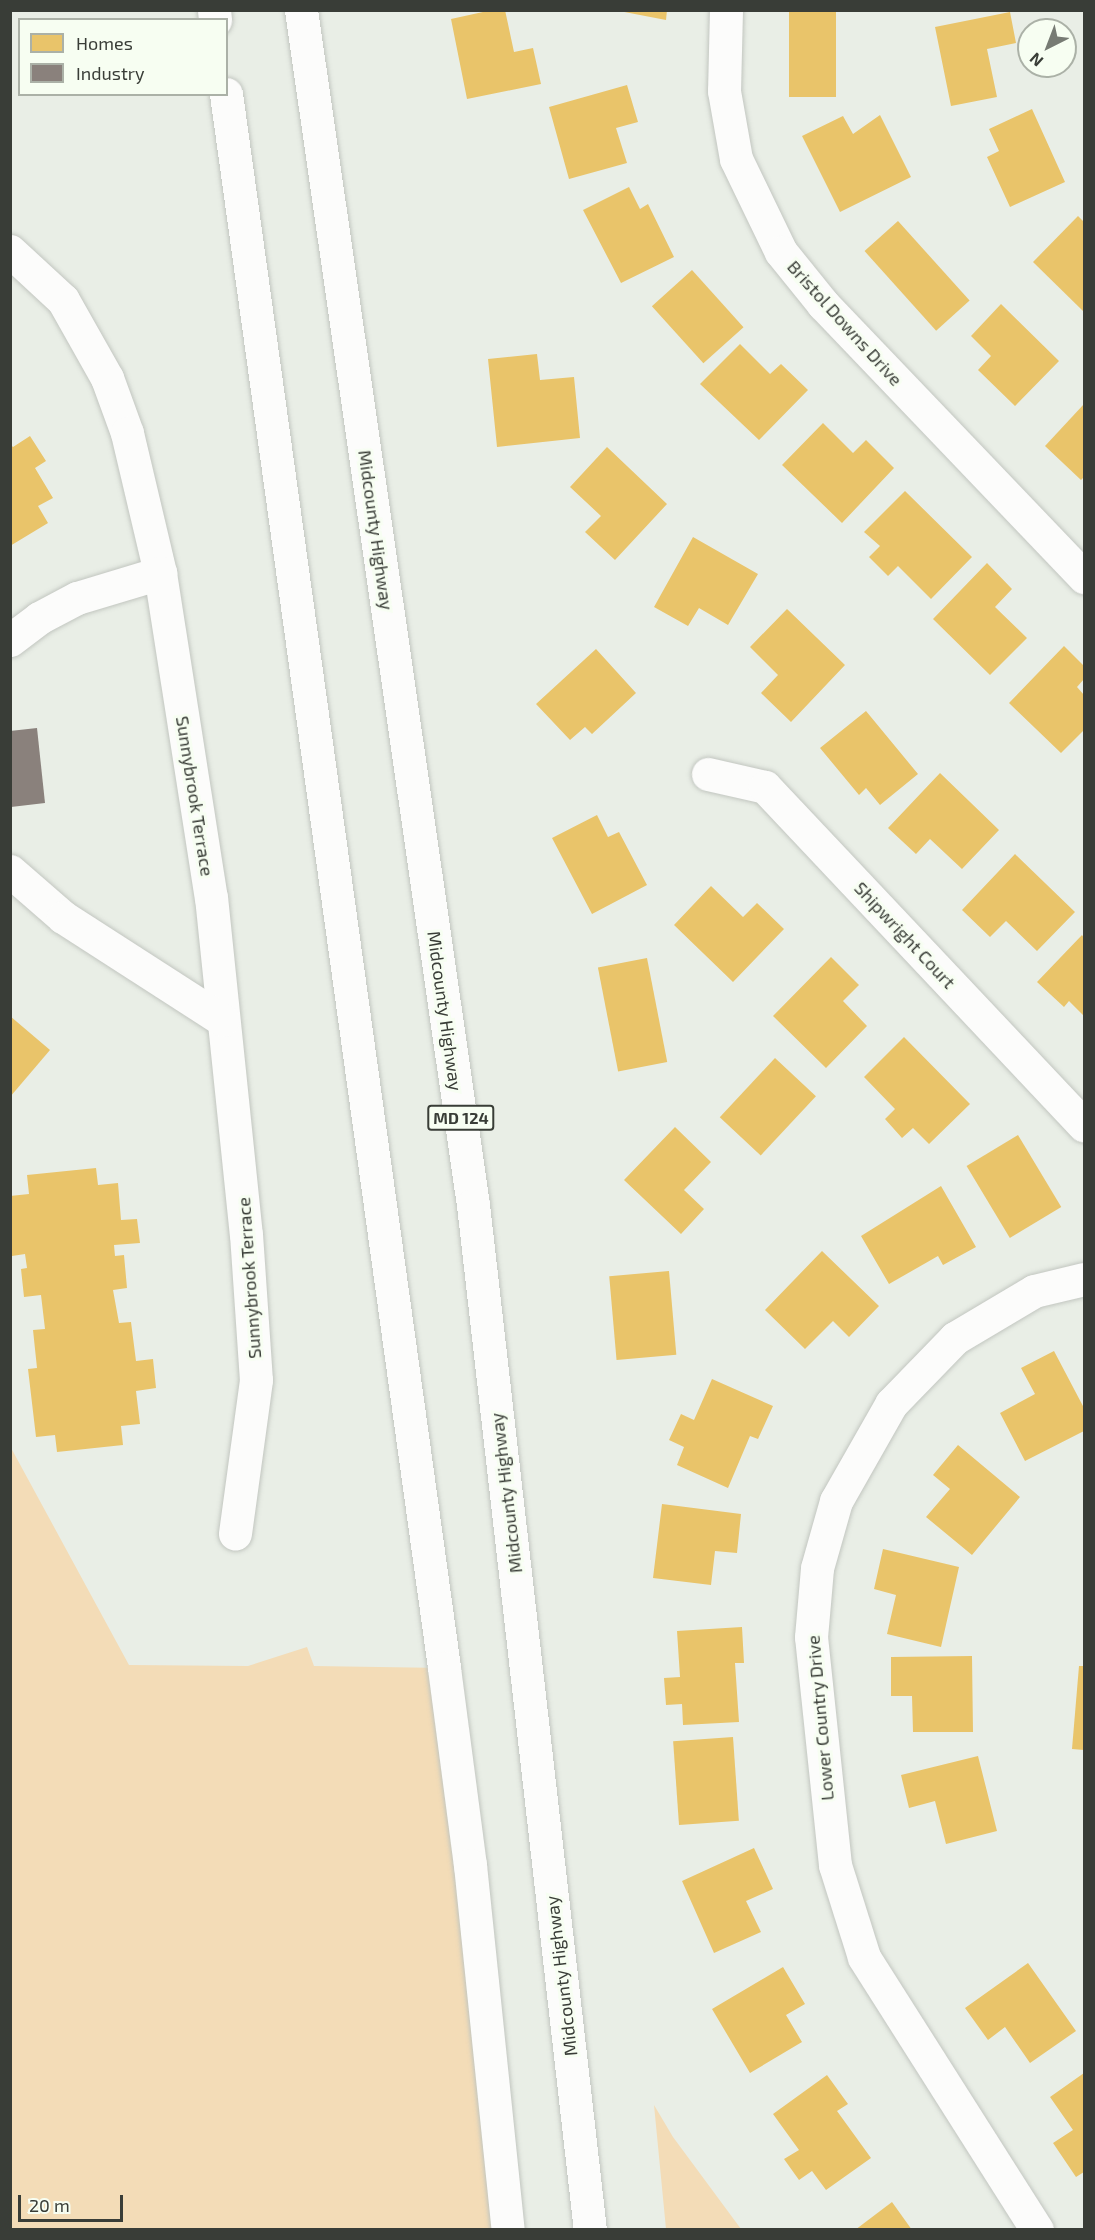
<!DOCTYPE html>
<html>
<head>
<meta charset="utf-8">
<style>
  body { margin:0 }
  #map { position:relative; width:1095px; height:2240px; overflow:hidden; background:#e9eee6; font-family:"Exo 2",sans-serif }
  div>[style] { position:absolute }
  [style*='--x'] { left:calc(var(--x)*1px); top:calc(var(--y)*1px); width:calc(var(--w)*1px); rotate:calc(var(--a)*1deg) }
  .green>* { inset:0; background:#f3dcb7 }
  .homes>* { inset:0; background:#e9c46a; transform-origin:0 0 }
  .industry>* { inset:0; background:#8a817c }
  .roads { filter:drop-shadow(0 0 2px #c2c6c0) drop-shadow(0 0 2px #c2c6c0) }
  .minor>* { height:33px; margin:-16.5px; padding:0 16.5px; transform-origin:16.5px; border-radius:16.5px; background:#fcfcfb }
  .major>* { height:33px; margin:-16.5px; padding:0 16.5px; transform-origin:16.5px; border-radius:16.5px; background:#fcfcfb }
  span { translate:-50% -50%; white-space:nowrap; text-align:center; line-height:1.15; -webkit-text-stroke:6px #f7fef2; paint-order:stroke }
  .shield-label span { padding:2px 4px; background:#f7fef2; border:2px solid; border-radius:4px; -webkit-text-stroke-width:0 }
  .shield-label { font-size:16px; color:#393d37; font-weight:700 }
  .street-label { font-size:18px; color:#393d37 }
  .frame { position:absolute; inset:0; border:12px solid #393d37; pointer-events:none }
  .legend { position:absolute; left:18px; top:18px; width:210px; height:78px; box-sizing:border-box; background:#f7fef2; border:2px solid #abb1a7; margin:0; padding:8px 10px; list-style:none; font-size:18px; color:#393d37 }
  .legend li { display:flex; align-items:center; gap:12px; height:30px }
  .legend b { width:30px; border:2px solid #abb1a7 }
  .north { position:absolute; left:1017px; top:18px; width:60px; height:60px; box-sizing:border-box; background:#f7fef2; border:2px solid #abb1a7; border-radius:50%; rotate:222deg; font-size:16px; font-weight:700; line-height:24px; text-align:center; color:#393d37 }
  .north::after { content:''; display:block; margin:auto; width:21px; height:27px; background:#777b74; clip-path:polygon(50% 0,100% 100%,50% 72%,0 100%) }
  .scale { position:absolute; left:18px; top:2195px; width:105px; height:27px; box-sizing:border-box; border:3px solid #393d37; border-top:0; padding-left:8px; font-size:18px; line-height:21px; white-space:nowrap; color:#393d37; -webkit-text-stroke:4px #f7fef2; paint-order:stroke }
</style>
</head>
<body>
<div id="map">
  <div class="green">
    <i style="clip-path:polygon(10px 1446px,129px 1665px,248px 1666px,307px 1647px,314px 1666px,444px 1668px,508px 2229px,11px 2229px)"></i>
    <i style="clip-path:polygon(654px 2105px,673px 2137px,741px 2229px,666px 2229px)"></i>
  </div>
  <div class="homes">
    <i style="clip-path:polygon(492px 10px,505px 10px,514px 52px,533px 48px,541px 84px,467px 99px,451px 19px)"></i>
    <i style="clip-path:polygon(614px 10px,667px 10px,666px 20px)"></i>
    <i style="left:789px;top:10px;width:47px;height:87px"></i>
    <i style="clip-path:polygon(1010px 12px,1016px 43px,987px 49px,997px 97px,951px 106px,935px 27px)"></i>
    <i style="clip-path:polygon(627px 85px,638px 122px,616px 128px,627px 163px,569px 179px,549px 107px)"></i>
    <i style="clip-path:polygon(1032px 109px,1065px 182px,1010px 207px,987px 157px,999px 151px,989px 129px)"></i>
    <i style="clip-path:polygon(880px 115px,911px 177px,840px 212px,802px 136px,843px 116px,853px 134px)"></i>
    <i style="clip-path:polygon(629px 187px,640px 209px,648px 204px,674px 257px,621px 283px,583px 210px)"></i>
    <i style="clip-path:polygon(1078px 216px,1084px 222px,1084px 312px,1033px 262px)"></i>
    <i style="left:898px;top:221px;width:107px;height:45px;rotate:48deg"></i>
    <i style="left:692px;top:270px;width:77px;height:54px;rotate:48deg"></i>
    <i style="clip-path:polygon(1001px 304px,1059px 361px,1015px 406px,978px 370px,991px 356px,971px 336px)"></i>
    <i style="clip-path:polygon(740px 344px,770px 374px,781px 364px,808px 390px,759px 440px,700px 384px)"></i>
    <i style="clip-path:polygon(537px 354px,540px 380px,574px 377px,580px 438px,497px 447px,488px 359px)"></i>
    <i style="clip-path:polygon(1084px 404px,1084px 477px,1081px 480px,1045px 446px)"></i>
    <i style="clip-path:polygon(823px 423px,853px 453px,866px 440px,894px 468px,842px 523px,782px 465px)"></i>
    <i style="clip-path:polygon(30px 436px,46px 461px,35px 468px,53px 498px,38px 506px,48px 523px,10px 546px,10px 444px,13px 447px)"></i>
    <i style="clip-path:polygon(607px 447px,667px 504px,615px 560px,585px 532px,601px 516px,570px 487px)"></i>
    <i style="clip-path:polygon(905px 491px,972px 557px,931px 599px,898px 566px,888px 576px,869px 557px,880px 546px,864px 532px)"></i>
    <i style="clip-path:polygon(693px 537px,758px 574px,728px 625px,699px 608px,688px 626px,654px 607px)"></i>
    <i style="clip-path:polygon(987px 563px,1012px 589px,995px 607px,1027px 638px,990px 675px,933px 619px)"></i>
    <i style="clip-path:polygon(787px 609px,845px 665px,791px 722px,761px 693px,778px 675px,750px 647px)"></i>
    <i style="clip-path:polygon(1064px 646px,1084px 666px,1084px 679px,1077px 687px,1084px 695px,1084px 730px,1061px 753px,1009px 703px)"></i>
    <i style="clip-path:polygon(596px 649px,636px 693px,592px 734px,585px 727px,570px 740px,536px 704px)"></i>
    <i style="clip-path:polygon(866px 711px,918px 774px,880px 805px,866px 788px,859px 795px,820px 748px)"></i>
    <i style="clip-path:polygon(940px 773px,999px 830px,962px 869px,930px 839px,916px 854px,888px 828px)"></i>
    <i style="clip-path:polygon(597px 815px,608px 837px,619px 832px,647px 885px,592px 914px,552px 838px)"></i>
    <i style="clip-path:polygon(1015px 854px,1075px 912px,1037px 951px,1006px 921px,990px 937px,962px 910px)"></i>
    <i style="clip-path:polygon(711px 886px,743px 917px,757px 903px,784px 929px,733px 982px,674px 925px)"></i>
    <i style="clip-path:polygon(1082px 935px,1084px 938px,1084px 1016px,1069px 1001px,1064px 1007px,1037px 982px)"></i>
    <i style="clip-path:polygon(831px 957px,859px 985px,843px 1001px,867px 1026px,826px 1068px,773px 1016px)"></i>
    <i style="left:647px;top:958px;width:106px;height:50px;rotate:79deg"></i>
    <i style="clip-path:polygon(10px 1016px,50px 1050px,10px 1097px)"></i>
    <i style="clip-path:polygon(904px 1037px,970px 1104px,929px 1144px,913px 1128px,902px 1138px,885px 1119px,895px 1109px,864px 1077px)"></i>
    <i style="left:775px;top:1058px;width:56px;height:81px;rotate:43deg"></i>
    <i style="clip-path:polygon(675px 1127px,711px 1162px,684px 1190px,704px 1209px,681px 1234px,624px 1180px)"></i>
    <i style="left:1018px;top:1135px;width:84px;height:60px;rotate:59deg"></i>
    <i style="clip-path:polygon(96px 1168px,98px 1185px,118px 1183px,121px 1220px,137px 1219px,140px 1243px,114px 1245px,115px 1256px,124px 1255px,127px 1288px,113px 1290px,119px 1323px,131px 1322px,136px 1361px,153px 1359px,156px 1388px,136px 1391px,140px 1424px,121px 1426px,123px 1445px,57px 1452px,55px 1435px,36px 1437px,28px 1369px,37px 1368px,33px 1330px,45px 1329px,41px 1295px,24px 1297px,21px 1269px,27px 1268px,25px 1254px,12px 1256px,10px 1196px,29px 1194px,27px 1175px)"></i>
    <i style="clip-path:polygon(941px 1186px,976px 1247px,943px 1265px,938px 1256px,889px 1284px,861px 1236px)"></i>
    <i style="clip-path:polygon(822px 1251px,879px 1306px,849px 1337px,833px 1321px,805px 1349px,765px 1310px)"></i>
    <i style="left:669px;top:1271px;width:84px;height:60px;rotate:85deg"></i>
    <i style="clip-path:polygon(1054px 1351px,1084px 1408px,1084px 1431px,1025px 1461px,1000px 1413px,1035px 1394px,1021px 1368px)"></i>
    <i style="clip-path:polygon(712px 1379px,773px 1406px,758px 1439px,750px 1436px,728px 1488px,677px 1465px,684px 1447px,669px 1440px,681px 1414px,694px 1420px)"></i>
    <i style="clip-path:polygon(958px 1445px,1020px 1497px,972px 1555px,926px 1517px,950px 1489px,933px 1475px)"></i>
    <i style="clip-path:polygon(662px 1504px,741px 1514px,737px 1553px,715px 1551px,711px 1585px,653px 1578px)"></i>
    <i style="clip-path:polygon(883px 1549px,959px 1567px,941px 1647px,887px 1634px,896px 1595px,874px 1589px)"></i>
    <i style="clip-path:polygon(742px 1627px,744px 1663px,735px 1663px,739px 1722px,683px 1725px,682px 1704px,666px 1705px,664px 1678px,680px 1677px,677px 1631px)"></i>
    <i style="clip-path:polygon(972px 1656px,973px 1732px,913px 1732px,912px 1696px,891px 1696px,891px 1657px)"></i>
    <i style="clip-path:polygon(1079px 1666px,1084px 1666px,1084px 1750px,1072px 1749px)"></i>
    <i style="left:733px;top:1737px;width:84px;height:60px;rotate:86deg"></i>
    <i style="clip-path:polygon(978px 1756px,997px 1831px,946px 1844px,935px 1801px,909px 1808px,901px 1775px)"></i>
    <i style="clip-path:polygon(754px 1848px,773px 1889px,746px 1901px,761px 1932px,714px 1953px,682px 1881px)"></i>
    <i style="clip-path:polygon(1028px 1963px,1076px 2031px,1030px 2063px,1005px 2027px,988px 2040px,965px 2008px)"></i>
    <i style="clip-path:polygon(783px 1967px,805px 2004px,786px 2015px,802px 2042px,750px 2073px,712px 2009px)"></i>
    <i style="clip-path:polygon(1084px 2073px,1084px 2172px,1076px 2177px,1053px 2143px,1073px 2130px,1050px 2097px)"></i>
    <i style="clip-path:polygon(827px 2075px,848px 2104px,837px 2111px,871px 2158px,826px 2190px,812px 2171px,799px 2180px,784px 2159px,799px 2150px,773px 2114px)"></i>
    <i style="clip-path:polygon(892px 2202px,912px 2230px,855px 2230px)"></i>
  </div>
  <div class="industry">
    <i style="clip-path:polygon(37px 728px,45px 803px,11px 807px,10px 731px)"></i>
  </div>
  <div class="roads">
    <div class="minor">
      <i style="--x:726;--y:10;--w:81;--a:91.4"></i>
      <i style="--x:724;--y:91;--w:69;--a:80"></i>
      <i style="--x:736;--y:159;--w:103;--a:64.2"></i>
      <i style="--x:781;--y:252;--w:67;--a:51.1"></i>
      <i style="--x:823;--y:304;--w:378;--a:46.3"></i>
      <i style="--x:10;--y:251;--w:72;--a:42.8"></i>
      <i style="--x:63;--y:300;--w:90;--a:60.6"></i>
      <i style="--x:107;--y:378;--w:59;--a:70"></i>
      <i style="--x:127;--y:433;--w:144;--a:76.7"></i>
      <i style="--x:160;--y:573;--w:328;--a:81.1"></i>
      <i style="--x:211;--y:897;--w:339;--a:84.1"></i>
      <i style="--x:246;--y:1234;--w:146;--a:86.1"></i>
      <i style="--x:256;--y:1380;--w:155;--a:97.8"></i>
      <i style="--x:10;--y:640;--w:36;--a:-37"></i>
      <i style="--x:39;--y:618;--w:43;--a:-27.8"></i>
      <i style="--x:77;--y:598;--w:87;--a:-16.8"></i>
      <i style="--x:708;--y:774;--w:58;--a:12.8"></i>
      <i style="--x:765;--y:787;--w:465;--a:46.7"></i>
      <i style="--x:10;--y:871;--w:70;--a:41"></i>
      <i style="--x:63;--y:917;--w:190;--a:32.8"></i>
      <i style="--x:1037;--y:2230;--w:323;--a:-122.4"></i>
      <i style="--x:864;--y:1957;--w:96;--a:-107.5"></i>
      <i style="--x:835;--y:1865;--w:229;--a:-96"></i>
      <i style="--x:811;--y:1637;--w:69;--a:-85"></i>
      <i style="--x:817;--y:1568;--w:70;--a:-74.2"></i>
      <i style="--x:836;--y:1501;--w:112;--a:-60.4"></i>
      <i style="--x:891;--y:1404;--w:92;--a:-45.9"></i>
      <i style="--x:955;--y:1338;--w:92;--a:-30.7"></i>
      <i style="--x:1034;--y:1291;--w:51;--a:-13.5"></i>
    </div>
    <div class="major">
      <i style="--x:214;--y:10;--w:10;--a:84"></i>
      <i style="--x:301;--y:10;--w:1207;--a:81.81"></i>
      <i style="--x:473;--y:1205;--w:1032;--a:83.49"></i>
      <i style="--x:226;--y:94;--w:1589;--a:82.11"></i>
      <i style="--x:444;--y:1668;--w:199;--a:82.5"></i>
      <i style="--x:470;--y:1865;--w:367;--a:84.1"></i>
    </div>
  </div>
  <div class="shield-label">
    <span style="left:461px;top:1118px">MD 124</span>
  </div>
  <div class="street-label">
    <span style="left:845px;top:323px;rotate:48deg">Bristol Downs Drive</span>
    <span style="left:376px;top:530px;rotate:82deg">Midcounty Highway</span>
    <span style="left:195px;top:796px;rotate:81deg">Sunnybrook Terrace</span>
    <span style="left:905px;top:935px;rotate:47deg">Shipwright Court</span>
    <span style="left:445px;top:1011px;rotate:82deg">Midcounty Highway</span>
    <span style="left:249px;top:1278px;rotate:-94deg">Sunnybrook Terrace</span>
    <span style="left:506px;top:1493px;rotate:-97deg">Midcounty Highway</span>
    <span style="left:820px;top:1718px;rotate:-95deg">Lower Country Drive</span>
    <span style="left:561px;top:1976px;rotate:-97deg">Midcounty Highway</span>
  </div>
  <div class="frame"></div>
  <ul class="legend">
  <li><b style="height:16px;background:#e9c46a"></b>Homes</li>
  <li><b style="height:16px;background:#8a817c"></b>Industry</li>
  </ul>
  <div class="north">N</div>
  <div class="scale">20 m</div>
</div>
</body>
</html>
